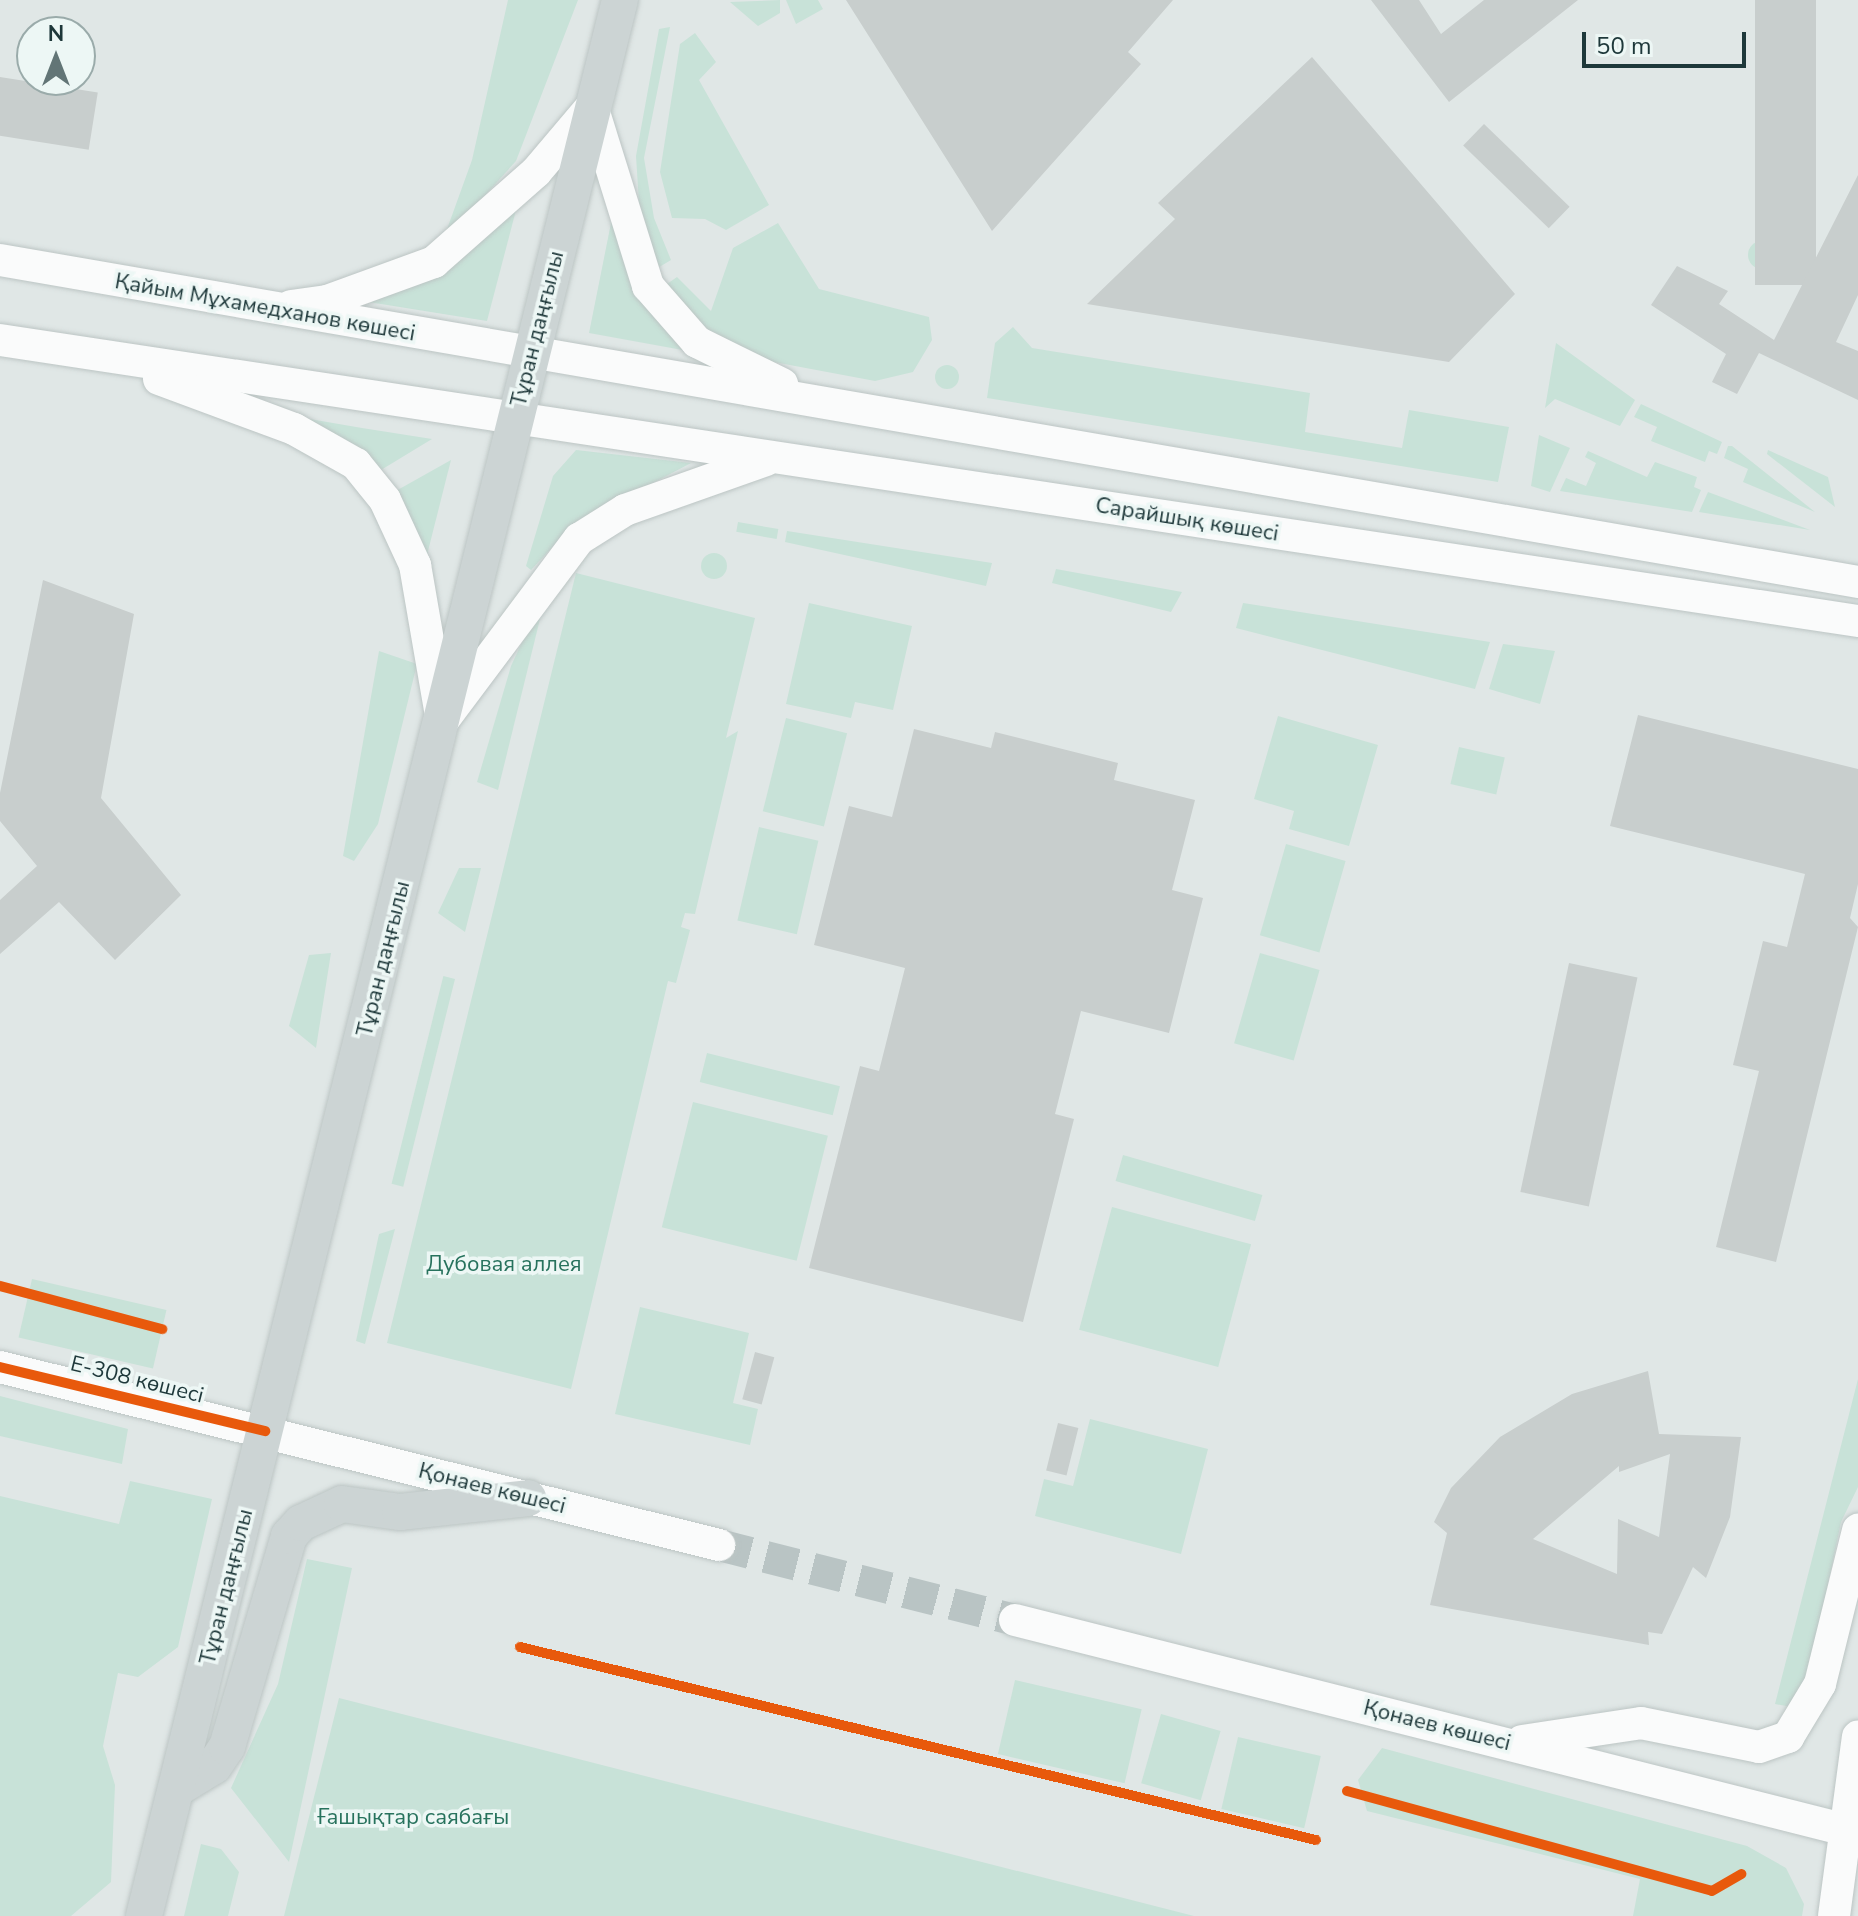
<!DOCTYPE html>
<html>
<head>
<meta charset="utf-8">
<style>
  body { margin:0 }
  #map { position:relative; width:1858px; height:1916px; overflow:hidden; background:#e0e7e6; font-family:"Nunito Sans",sans-serif }
  div>[style] { position:absolute }
  [style*='--x'] { left:calc(var(--x)*1px); top:calc(var(--y)*1px); width:calc(var(--w)*1px); rotate:calc(var(--a)*1deg) }
  .green>* { inset:0; background:#c8e2d8; transform-origin:0 0 }
  .round { border-radius:50% }
  .building>* { inset:0; background:#c8cecd; transform-origin:0 0 }
  .secondary-tunnel>* { height:32px; margin-top:-16px; transform-origin:0; background:repeating-linear-gradient(90deg,#b9c4c4 0 32px,transparent 0 48px) }
  .roads { filter:drop-shadow(0 0 2px #bcc5c4) drop-shadow(0 0 2px #bcc5c4) }
  .secondary>* { height:32px; margin:-16px; padding:0 16px; transform-origin:16px; border-radius:16px; background:#fafbfb }
  .primary>* { height:36px; margin:-18px; padding:0 18px; transform-origin:18px; border-radius:18px; background:#ccd4d4 }
  .cycleway>* { height:10px; margin:-5px; padding:0 5px; transform-origin:5px; border-radius:5px; background:#e8590c }
  span { translate:-50% -50%; white-space:nowrap; text-align:center; line-height:1.15; -webkit-text-stroke:7px #edf7f5; paint-order:stroke }
  .street-label { font-size:22px; color:#1e383a }
  .park-label { font-size:22px; color:#27725d }
  .north { position:absolute; left:16px; top:16px; width:80px; height:80px; box-sizing:border-box; background:#edf7f5; border:2px solid #9aabaa; border-radius:50%; rotate:0deg; font-size:22px; font-weight:700; line-height:32px; text-align:center; color:#1e383a }
  .north::after { content:''; display:block; margin:auto; width:28px; height:36px; background:#627576; clip-path:polygon(50% 0,100% 100%,50% 72%,0 100%) }
  .scale { position:absolute; left:1582px; top:32px; width:164px; height:36px; box-sizing:border-box; border:4px solid #1e383a; border-top:0; padding-left:10px; font-size:24px; line-height:28px; white-space:nowrap; color:#1e383a; -webkit-text-stroke:6px #edf7f5; paint-order:stroke }
</style>
</head>
<body>
<div id="map">
  <div class="green">
    <i style="clip-path:polygon(508px 0,578px 0,516px 161px,442px 243px,472px 160px)"></i>
    <i style="clip-path:polygon(780px 0,780px 13px,758px 26px,730px 2px)"></i>
    <i style="clip-path:polygon(786px 0,818px 0,823px 9px,796px 24px)"></i>
    <i style="clip-path:polygon(670px 27px,644px 158px,654px 218px,671px 260px,656px 269px,640px 219px,636px 156px,659px 29px)"></i>
    <i style="clip-path:polygon(695px 33px,716px 62px,699px 80px,769px 205px,726px 230px,705px 219px,672px 218px,660px 172px,680px 44px)"></i>
    <i style="clip-path:polygon(520px 195px,487px 321px,356px 300px)"></i>
    <i style="clip-path:polygon(615px 203px,699px 353px,589px 333px)"></i>
    <i style="clip-path:polygon(778px 223px,819px 289px,929px 317px,932px 340px,913px 372px,875px 381px,763px 360px,700px 325px,664px 286px,677px 277px,711px 311px,733px 248px)"></i>
    <i class="round" style="left:1748px;top:241px;width:28px;height:28px"></i>
    <i style="clip-path:polygon(1013px 327px,1032px 348px,1310px 393px,1305px 432px,1402px 448px,1409px 410px,1509px 427px,1498px 482px,987px 398px,995px 343px)"></i>
    <i style="clip-path:polygon(1556px 343px,1635px 400px,1620px 426px,1555px 399px,1545px 408px)"></i>
    <i class="round" style="left:935px;top:365px;width:24px;height:24px"></i>
    <i style="clip-path:polygon(1641px 404px,1722px 442px,1717px 454px,1709px 451px,1705px 462px,1651px 441px,1657px 427px,1634px 417px)"></i>
    <i style="clip-path:polygon(304px 418px,362px 428px,432px 439px,381px 470px)"></i>
    <i style="clip-path:polygon(1539px 435px,1570px 448px,1550px 492px,1531px 486px)"></i>
    <i style="clip-path:polygon(1728px 446px,1732px 446px,1815px 512px,1743px 482px,1748px 469px,1724px 458px)"></i>
    <i style="clip-path:polygon(576px 450px,691px 463px,573px 525px,531px 570px,526px 566px,553px 476px)"></i>
    <i style="clip-path:polygon(1768px 450px,1828px 477px,1835px 507px,1767px 454px)"></i>
    <i style="clip-path:polygon(1588px 451px,1647px 477px,1655px 462px,1697px 477px,1694px 487px,1701px 490px,1692px 512px,1560px 491px,1566px 478px,1586px 486px,1596px 463px,1585px 457px)"></i>
    <i style="clip-path:polygon(451px 460px,426px 559px,394px 492px)"></i>
    <i style="clip-path:polygon(1708px 492px,1810px 530px,1699px 512px)"></i>
    <i style="left:738px;top:522px;width:41px;height:10px;rotate:10deg"></i>
    <i style="clip-path:polygon(787px 531px,992px 563px,986px 586px,785px 542px)"></i>
    <i class="round" style="left:701px;top:553px;width:26px;height:26px"></i>
    <i style="clip-path:polygon(1056px 569px,1182px 592px,1171px 612px,1052px 583px)"></i>
    <i style="clip-path:polygon(576px 573px,755px 618px,726px 738px,738px 731px,695px 914px,685px 913px,681px 927px,690px 930px,676px 983px,668px 981px,571px 1389px,387px 1343px)"></i>
    <i style="clip-path:polygon(809px 603px,912px 626px,893px 710px,855px 702px,851px 718px,786px 704px)"></i>
    <i style="clip-path:polygon(1243px 603px,1490px 642px,1475px 689px,1236px 628px)"></i>
    <i style="clip-path:polygon(540px 619px,498px 790px,477px 782px,511px 666px,530px 625px)"></i>
    <i style="clip-path:polygon(1503px 644px,1555px 651px,1540px 704px,1489px 689px)"></i>
    <i style="clip-path:polygon(379px 651px,417px 664px,378px 824px,354px 861px,343px 856px)"></i>
    <i style="clip-path:polygon(1278px 716px,1378px 745px,1349px 846px,1289px 829px,1294px 811px,1254px 799px)"></i>
    <i style="left:786px;top:718px;width:63px;height:96px;rotate:14deg"></i>
    <i style="left:1459px;top:747px;width:47px;height:38px;rotate:13deg"></i>
    <i style="left:759px;top:827px;width:61px;height:96px;rotate:13deg"></i>
    <i style="left:1286px;top:844px;width:62px;height:95px;rotate:16deg"></i>
    <i style="clip-path:polygon(459px 868px,481px 868px,465px 932px,438px 913px)"></i>
    <i style="clip-path:polygon(331px 953px,316px 1048px,289px 1026px,309px 955px)"></i>
    <i style="left:1260px;top:953px;width:62px;height:94px;rotate:16deg"></i>
    <i style="left:455px;top:979px;width:214px;height:12px;rotate:104deg"></i>
    <i style="left:707px;top:1053px;width:137px;height:30px;rotate:14deg"></i>
    <i style="left:693px;top:1102px;width:139px;height:129px;rotate:14deg"></i>
    <i style="left:1123px;top:1155px;width:145px;height:27px;rotate:16deg"></i>
    <i style="left:1112px;top:1207px;width:144px;height:127px;rotate:15deg"></i>
    <i style="clip-path:polygon(395px 1229px,365px 1344px,356px 1341px,379px 1234px)"></i>
    <i style="left:32px;top:1279px;width:138px;height:60px;rotate:13deg"></i>
    <i style="clip-path:polygon(640px 1307px,749px 1333px,733px 1403px,758px 1409px,750px 1445px,615px 1414px)"></i>
    <i style="clip-path:polygon(1858px 1379px,1858px 1487px,1841px 1522px,1802px 1709px,1775px 1704px)"></i>
    <i style="clip-path:polygon(0 1396px,128px 1429px,122px 1464px,0 1436px)"></i>
    <i style="clip-path:polygon(1090px 1419px,1208px 1449px,1181px 1554px,1035px 1516px,1044px 1479px,1073px 1486px)"></i>
    <i style="clip-path:polygon(130px 1481px,212px 1499px,178px 1647px,138px 1677px,118px 1673px,103px 1746px,115px 1785px,111px 1882px,71px 1916px,0 1916px,0 1496px,119px 1524px)"></i>
    <i style="clip-path:polygon(307px 1559px,352px 1568px,289px 1862px,231px 1788px,278px 1684px)"></i>
    <i style="left:1015px;top:1680px;width:130px;height:76px;rotate:13deg"></i>
    <i style="clip-path:polygon(339px 1698px,1194px 1916px,284px 1916px)"></i>
    <i style="left:1161px;top:1714px;width:62px;height:72px;rotate:16deg"></i>
    <i style="left:1238px;top:1737px;width:85px;height:74px;rotate:13deg"></i>
    <i style="clip-path:polygon(1382px 1748px,1747px 1846px,1786px 1868px,1804px 1904px,1802px 1916px,1633px 1916px,1640px 1879px,1367px 1811px,1358px 1780px)"></i>
    <i style="clip-path:polygon(201px 1844px,221px 1849px,239px 1872px,228px 1916px,184px 1916px)"></i>
  </div>
  <div class="building">
    <i style="clip-path:polygon(846px 0,1173px 0,1128px 52px,1141px 64px,992px 231px)"></i>
    <i style="clip-path:polygon(1371px 0,1419px 0,1441px 34px,1484px 0,1578px 0,1449px 102px)"></i>
    <i style="left:1755px;top:0;width:61px;height:285px"></i>
    <i style="clip-path:polygon(1312px 57px,1515px 294px,1449px 362px,1087px 304px,1175px 219px,1158px 203px)"></i>
    <i style="left:0;top:77px;width:99px;height:58px;rotate:9deg"></i>
    <i style="left:1484px;top:124px;width:119px;height:30px;rotate:44deg"></i>
    <i style="clip-path:polygon(1858px 175px,1858px 295px,1836px 342px,1858px 351px,1858px 400px,1759px 353px,1737px 394px,1712px 382px,1726px 354px,1651px 305px,1677px 266px,1728px 291px,1719px 304px,1774px 340px)"></i>
    <i style="clip-path:polygon(43px 580px,134px 614px,101px 798px,181px 895px,115px 960px,59px 902px,0 954px,0 900px,37px 866px,0 821px,0 793px)"></i>
    <i style="clip-path:polygon(1638px 715px,1858px 769px,1858px 884px,1850px 918px,1858px 927px,1776px 1262px,1716px 1247px,1759px 1071px,1733px 1065px,1763px 941px,1787px 947px,1805px 874px,1610px 826px)"></i>
    <i style="clip-path:polygon(914px 729px,991px 748px,995px 732px,1118px 763px,1114px 780px,1195px 800px,1172px 890px,1203px 898px,1169px 1033px,1081px 1011px,1055px 1114px,1074px 1119px,1023px 1322px,809px 1268px,860px 1066px,879px 1071px,905px 968px,814px 945px,849px 806px,892px 817px)"></i>
    <i style="left:1569px;top:963px;width:70px;height:234px;rotate:12deg"></i>
    <i style="left:755px;top:1352px;width:20px;height:49px;rotate:15deg"></i>
    <i style="clip-path:polygon(evenodd,1648px 1371px,1659px 1434px,1741px 1437px,1730px 1517px,1706px 1578px,1693px 1567px,1662px 1634px,1648px 1632px,1649px 1645px,1430px 1605px,1447px 1533px,1434px 1522px,1451px 1488px,1500px 1437px,1572px 1394px,1648px 1371px,1670px 1454px,1659px 1537px,1618px 1519px,1617px 1574px,1533px 1539px,1619px 1466px,1619px 1472px,1670px 1454px)"></i>
    <i style="left:1058px;top:1423px;width:21px;height:49px;rotate:14deg"></i>
  </div>
  <div class="secondary-tunnel">
    <i style="--x:719;--y:1545;--w:305;--a:14.2"></i>
  </div>
  <div class="roads">
    <div class="secondary">
      <i style="--x:592;--y:106;--w:189;--a:72.7"></i>
      <i style="--x:648;--y:286;--w:74;--a:48.8"></i>
      <i style="--x:697;--y:342;--w:95;--a:26.3"></i>
      <i style="--x:0;--y:260;--w:1886;--a:9.83"></i>
      <i style="--x:291;--y:306;--w:36;--a:-8"></i>
      <i style="--x:327;--y:301;--w:114;--a:-20"></i>
      <i style="--x:434;--y:262;--w:136;--a:-41.4"></i>
      <i style="--x:536;--y:172;--w:87;--a:-49.7"></i>
      <i style="--x:0;--y:340;--w:1879;--a:8.6"></i>
      <i style="--x:159;--y:379;--w:144;--a:20.3"></i>
      <i style="--x:294;--y:429;--w:71;--a:29.4"></i>
      <i style="--x:356;--y:464;--w:46;--a:51.1"></i>
      <i style="--x:385;--y:500;--w:72;--a:65.2"></i>
      <i style="--x:415;--y:565;--w:152;--a:80.2"></i>
      <i style="--x:442;--y:722;--w:229;--a:-53.2"></i>
      <i style="--x:579;--y:539;--w:54;--a:-32.2"></i>
      <i style="--x:625;--y:510;--w:150;--a:-19.5"></i>
      <i style="--x:0;--y:1367;--w:741;--a:13.9"></i>
      <i style="--x:1015;--y:1620;--w:869;--a:14.18"></i>
      <i style="--x:1522;--y:1741;--w:120;--a:-8.6"></i>
      <i style="--x:1641;--y:1723;--w:120;--a:11.5"></i>
      <i style="--x:1759;--y:1747;--w:31;--a:-19"></i>
      <i style="--x:1788;--y:1737;--w:62;--a:-58.9"></i>
      <i style="--x:1820;--y:1684;--w:159;--a:-76.1"></i>
      <i style="--x:1834;--y:1916;--w:181;--a:-82.4"></i>
    </div>
    <div class="primary">
      <i style="--x:176;--y:1789;--w:44;--a:-31.2"></i>
      <i style="--x:214;--y:1766;--w:23;--a:-56"></i>
      <i style="--x:227;--y:1747;--w:220;--a:-73.6"></i>
      <i style="--x:289;--y:1536;--w:18;--a:-47"></i>
      <i style="--x:301;--y:1523;--w:45;--a:-24.9"></i>
      <i style="--x:342;--y:1504;--w:59;--a:7.9"></i>
      <i style="--x:400;--y:1512;--w:129;--a:-6.2"></i>
      <i style="--x:144;--y:1916;--w:1974;--a:-76.05"></i>
    </div>
  </div>
  <div class="cycleway">
    <i style="--x:0;--y:1286;--w:168;--a:14.9"></i>
    <i style="--x:0;--y:1367;--w:273;--a:13.6"></i>
    <i style="--x:520;--y:1647;--w:819;--a:13.63"></i>
    <i style="--x:1347;--y:1791;--w:378;--a:15.3"></i>
    <i style="--x:1712;--y:1891;--w:34;--a:-30"></i>
  </div>
  <div class="street-label">
    <span style="left:265px;top:308px;rotate:10deg">Қайым Мұхамедханов көшесі</span>
    <span style="left:538px;top:329px;rotate:-76deg">Тұран даңғылы</span>
    <span style="left:1187px;top:520px;rotate:9deg">Сарайшық көшесі</span>
    <span style="left:384px;top:959px;rotate:-76deg">Тұран даңғылы</span>
    <span style="left:137px;top:1380px;rotate:14deg">Е-308 көшесі</span>
    <span style="left:492px;top:1489px;rotate:14deg">Қонаев көшесі</span>
    <span style="left:227px;top:1587px;rotate:-76deg">Тұран даңғылы</span>
    <span style="left:1437px;top:1726px;rotate:14deg">Қонаев көшесі</span>
  </div>
  <div class="park-label">
    <span style="left:504px;top:1265px">Дубовая аллея</span>
    <span style="left:413px;top:1818px">Ғашықтар саябағы</span>
  </div>
  <div class="north">N</div>
  <div class="scale">50 m</div>
</div>
</body>
</html>
